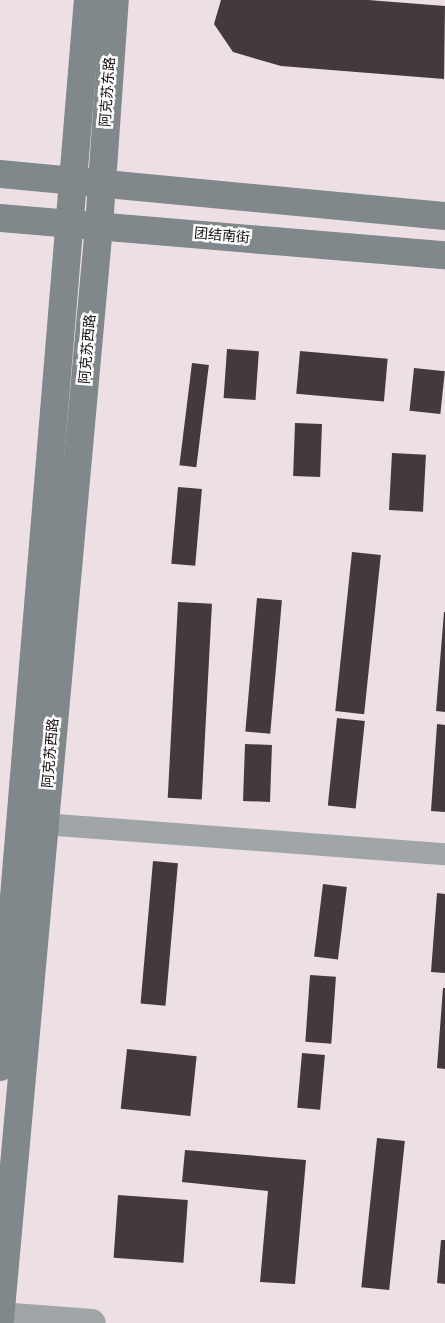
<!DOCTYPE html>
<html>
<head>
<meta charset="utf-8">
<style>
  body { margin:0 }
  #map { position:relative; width:445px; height:1323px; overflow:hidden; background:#ede0e5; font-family:"Times New Roman","Noto Sans SC",serif }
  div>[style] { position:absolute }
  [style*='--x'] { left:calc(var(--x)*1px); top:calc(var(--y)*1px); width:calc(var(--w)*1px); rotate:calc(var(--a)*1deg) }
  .building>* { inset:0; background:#44393d; transform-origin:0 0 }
  .minor>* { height:22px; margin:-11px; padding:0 11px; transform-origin:11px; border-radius:11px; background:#a0a6a8 }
  .tertiary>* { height:28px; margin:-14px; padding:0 14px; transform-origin:14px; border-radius:14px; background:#a0a6a8 }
  .secondary>* { height:28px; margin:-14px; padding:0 14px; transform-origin:14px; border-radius:14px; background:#80888b }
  span { translate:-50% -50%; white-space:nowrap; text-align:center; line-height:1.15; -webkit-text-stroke:5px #fff; paint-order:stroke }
  .street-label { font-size:14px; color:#120e10 }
</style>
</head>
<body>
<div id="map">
  <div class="building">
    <i style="clip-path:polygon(221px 0,368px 0,445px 6px,444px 79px,281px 66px,233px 52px,214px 24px)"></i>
    <i style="left:227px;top:349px;width:32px;height:49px;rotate:4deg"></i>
    <i style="left:300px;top:351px;width:88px;height:43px;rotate:5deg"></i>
    <i style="left:192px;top:363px;width:17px;height:103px;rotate:7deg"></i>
    <i style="left:414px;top:368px;width:31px;height:43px;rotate:6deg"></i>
    <i style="left:295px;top:423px;width:27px;height:53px;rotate:2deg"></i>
    <i style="left:392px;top:453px;width:34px;height:57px;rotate:3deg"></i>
    <i style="left:178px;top:487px;width:24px;height:77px;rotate:5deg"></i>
    <i style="left:352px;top:552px;width:29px;height:160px;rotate:6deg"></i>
    <i style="left:257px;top:598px;width:25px;height:134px;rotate:5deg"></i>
    <i style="left:178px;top:602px;width:34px;height:196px;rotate:3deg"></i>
    <i style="clip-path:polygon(444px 612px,445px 612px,445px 712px,436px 711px)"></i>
    <i style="left:337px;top:718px;width:28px;height:88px;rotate:6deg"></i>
    <i style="clip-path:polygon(437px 724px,445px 725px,445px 812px,431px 811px)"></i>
    <i style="left:245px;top:744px;width:27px;height:57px;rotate:2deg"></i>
    <i style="left:153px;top:861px;width:25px;height:143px;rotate:5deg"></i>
    <i style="left:323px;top:884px;width:24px;height:73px;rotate:7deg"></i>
    <i style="clip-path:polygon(437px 893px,445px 894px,445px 973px,431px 972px)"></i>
    <i style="left:310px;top:975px;width:26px;height:67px;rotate:4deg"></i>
    <i style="clip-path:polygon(443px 988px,445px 988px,445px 1069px,437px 1068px)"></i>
    <i style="left:127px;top:1049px;width:70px;height:60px;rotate:6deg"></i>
    <i style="left:302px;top:1053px;width:23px;height:55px;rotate:5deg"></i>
    <i style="left:377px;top:1138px;width:28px;height:150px;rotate:6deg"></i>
    <i style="clip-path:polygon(185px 1150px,306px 1160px,295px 1284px,260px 1282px,268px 1191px,182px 1182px)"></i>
    <i style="left:118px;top:1195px;width:70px;height:63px;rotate:4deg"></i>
    <i style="clip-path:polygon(441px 1240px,445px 1240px,445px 1284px,437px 1283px)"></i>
  </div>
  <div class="minor">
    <i style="--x:30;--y:823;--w:416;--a:4.3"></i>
  </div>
  <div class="tertiary">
    <i style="--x:0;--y:1316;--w:92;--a:4.4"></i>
  </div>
  <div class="secondary">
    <i style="--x:0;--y:174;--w:447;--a:5.4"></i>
    <i style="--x:0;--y:218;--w:447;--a:4.8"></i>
    <i style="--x:0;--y:1067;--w:1071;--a:-85.29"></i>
    <i style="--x:0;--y:1320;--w:1098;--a:-84.83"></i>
    <i style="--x:99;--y:226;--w:227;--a:-86"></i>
  </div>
  <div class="street-label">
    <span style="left:108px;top:92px;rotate:-86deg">阿克苏东路</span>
    <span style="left:222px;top:236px;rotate:5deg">团结南街</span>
    <span style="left:88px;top:349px;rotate:-85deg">阿克苏西路</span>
    <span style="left:51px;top:753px;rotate:-85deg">阿克苏西路</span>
  </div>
</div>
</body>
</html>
